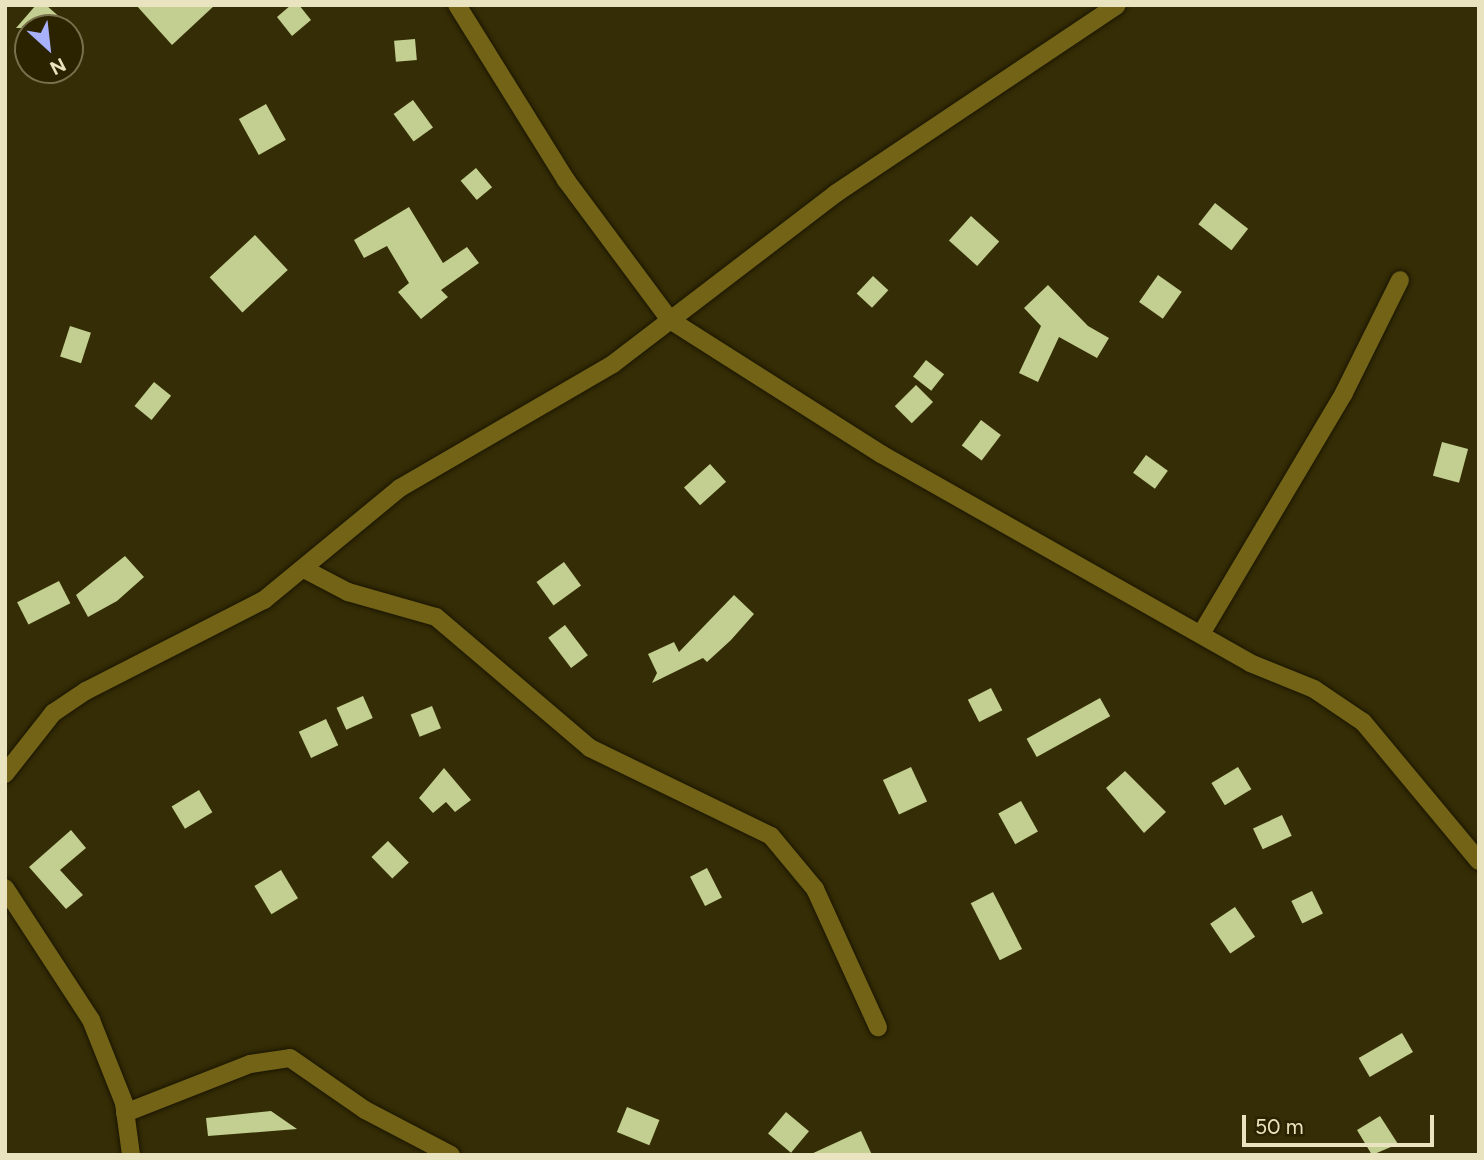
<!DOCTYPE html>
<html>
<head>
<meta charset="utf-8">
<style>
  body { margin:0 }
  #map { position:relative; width:1484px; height:1160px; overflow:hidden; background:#352d05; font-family:Figtree,sans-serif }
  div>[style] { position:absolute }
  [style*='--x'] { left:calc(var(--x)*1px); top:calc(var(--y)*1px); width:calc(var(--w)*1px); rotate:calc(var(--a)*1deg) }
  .building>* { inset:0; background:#c2cf90; transform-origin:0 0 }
  .roads { filter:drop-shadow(0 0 2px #1a1501) drop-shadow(0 0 2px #1a1501) }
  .minor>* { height:18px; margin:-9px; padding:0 9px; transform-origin:9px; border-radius:9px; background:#726316 }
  span { translate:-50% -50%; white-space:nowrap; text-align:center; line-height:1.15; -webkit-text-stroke:7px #2b2300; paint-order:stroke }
  .frame { position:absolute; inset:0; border:7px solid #e9e3bf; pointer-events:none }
  .north { position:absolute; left:14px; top:14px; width:70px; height:70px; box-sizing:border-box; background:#2b2300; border:2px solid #77704c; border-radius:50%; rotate:153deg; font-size:19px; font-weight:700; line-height:28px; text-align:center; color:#e9e3bf }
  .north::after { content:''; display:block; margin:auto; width:24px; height:32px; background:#a7b1fc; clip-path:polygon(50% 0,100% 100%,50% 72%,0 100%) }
  .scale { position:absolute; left:1242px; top:1115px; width:192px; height:32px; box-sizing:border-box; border:4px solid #e9e3bf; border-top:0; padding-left:9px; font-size:21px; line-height:24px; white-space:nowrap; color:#e9e3bf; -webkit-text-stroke:5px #2b2300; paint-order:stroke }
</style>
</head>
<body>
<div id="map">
  <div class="building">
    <i style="clip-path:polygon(36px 5px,46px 5px,72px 28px,16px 28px)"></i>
    <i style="clip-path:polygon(136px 5px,215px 5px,172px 45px)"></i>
    <i style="clip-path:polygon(291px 5px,299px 5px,311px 20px,292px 36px,277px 17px)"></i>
    <i style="left:415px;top:39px;width:21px;height:21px;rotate:85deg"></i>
    <i style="left:413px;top:100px;width:34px;height:24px;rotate:54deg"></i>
    <i style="left:266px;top:104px;width:41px;height:31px;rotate:61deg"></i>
    <i style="left:476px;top:168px;width:25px;height:20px;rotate:50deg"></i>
    <i style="left:1215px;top:203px;width:42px;height:27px;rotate:38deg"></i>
    <i style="clip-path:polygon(409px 207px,443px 263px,467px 247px,479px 263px,441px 290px,448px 297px,421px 319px,398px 292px,409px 283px,387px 246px,364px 258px,354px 240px)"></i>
    <i style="left:971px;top:216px;width:38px;height:33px;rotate:42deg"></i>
    <i style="left:255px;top:235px;width:48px;height:62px;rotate:47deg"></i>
    <i style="left:1158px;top:275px;width:29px;height:33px;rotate:35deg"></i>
    <i style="left:873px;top:276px;width:21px;height:24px;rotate:43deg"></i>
    <i style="clip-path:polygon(1048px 285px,1088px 326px,1109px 338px,1097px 358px,1059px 337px,1038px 382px,1019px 373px,1041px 326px,1024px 308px)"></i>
    <i style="left:70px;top:326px;width:22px;height:32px;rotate:18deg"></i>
    <i style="left:926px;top:360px;width:23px;height:21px;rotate:38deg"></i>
    <i style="left:154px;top:382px;width:22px;height:31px;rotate:39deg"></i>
    <i style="left:916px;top:385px;width:24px;height:30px;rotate:45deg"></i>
    <i style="left:981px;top:420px;width:25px;height:32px;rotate:37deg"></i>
    <i style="left:1442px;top:442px;width:27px;height:35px;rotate:15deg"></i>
    <i style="left:1146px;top:455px;width:27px;height:22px;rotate:36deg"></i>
    <i style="left:710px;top:464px;width:24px;height:35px;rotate:48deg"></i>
    <i style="clip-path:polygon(125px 556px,144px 577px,117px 601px,88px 617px,76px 595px)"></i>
    <i style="left:564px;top:562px;width:29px;height:34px;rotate:54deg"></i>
    <i style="left:59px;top:581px;width:25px;height:47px;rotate:63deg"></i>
    <i style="clip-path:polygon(734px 595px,754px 614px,731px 640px,707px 662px,703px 658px,652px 683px,657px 673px,648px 654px,674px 642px,679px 652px)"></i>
    <i style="left:565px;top:625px;width:38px;height:21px;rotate:53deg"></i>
    <i style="left:991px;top:688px;width:25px;height:26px;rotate:63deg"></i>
    <i style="left:363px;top:696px;width:24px;height:29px;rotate:66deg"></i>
    <i style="left:1100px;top:698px;width:21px;height:84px;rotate:61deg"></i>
    <i style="left:432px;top:706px;width:24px;height:23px;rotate:68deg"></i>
    <i style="left:326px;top:719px;width:29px;height:30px;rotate:65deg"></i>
    <i style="left:911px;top:767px;width:38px;height:31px;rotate:65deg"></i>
    <i style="left:1238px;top:767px;width:26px;height:31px;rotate:59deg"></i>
    <i style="clip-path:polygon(444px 768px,471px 800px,455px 812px,446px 802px,433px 813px,419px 798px)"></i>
    <i style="clip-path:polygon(1125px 771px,1166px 812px,1144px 833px,1106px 788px)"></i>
    <i style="left:199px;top:790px;width:26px;height:32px;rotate:59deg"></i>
    <i style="left:1021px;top:801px;width:35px;height:26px;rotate:61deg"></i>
    <i style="left:1282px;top:815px;width:23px;height:32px;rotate:65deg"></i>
    <i style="clip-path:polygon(71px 830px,86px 848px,60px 870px,83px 895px,66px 909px,29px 867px)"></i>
    <i style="left:388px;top:841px;width:30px;height:23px;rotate:46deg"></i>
    <i style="left:707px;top:868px;width:33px;height:19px;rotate:63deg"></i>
    <i style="left:281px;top:870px;width:33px;height:31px;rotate:59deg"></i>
    <i style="left:1312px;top:891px;width:25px;height:23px;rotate:64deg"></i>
    <i style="left:993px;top:892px;width:64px;height:25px;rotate:63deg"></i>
    <i style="left:1235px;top:907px;width:36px;height:30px;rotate:56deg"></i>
    <i style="left:1402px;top:1033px;width:22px;height:50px;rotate:60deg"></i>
    <i style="left:627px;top:1107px;width:35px;height:27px;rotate:22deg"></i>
    <i style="clip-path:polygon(271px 1111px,297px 1129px,208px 1136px,206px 1118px)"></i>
    <i style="left:786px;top:1112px;width:30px;height:28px;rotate:40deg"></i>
    <i style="clip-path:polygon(1380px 1116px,1398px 1144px,1372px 1155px,1357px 1130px)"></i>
    <i style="clip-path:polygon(861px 1131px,872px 1155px,809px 1155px)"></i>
  </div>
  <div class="roads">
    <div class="minor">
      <i style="--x:457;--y:5;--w:206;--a:58.1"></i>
      <i style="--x:566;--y:180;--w:174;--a:53.4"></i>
      <i style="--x:670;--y:320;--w:250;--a:32.4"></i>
      <i style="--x:881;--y:454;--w:424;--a:29.5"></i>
      <i style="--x:1250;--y:663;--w:69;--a:22.1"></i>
      <i style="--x:1314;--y:689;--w:59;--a:34"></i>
      <i style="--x:1363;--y:722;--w:181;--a:50.2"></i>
      <i style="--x:304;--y:569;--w:50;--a:27.6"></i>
      <i style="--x:348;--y:592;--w:91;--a:15.9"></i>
      <i style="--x:436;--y:617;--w:202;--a:40.4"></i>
      <i style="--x:590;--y:748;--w:201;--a:25.9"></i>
      <i style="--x:771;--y:836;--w:69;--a:50.3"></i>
      <i style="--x:815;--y:889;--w:152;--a:65.5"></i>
      <i style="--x:1201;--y:634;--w:280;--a:-59.3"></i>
      <i style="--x:1344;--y:393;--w:126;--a:-63.6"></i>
      <i style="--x:5;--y:774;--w:78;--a:-51.8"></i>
      <i style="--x:53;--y:713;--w:40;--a:-34"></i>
      <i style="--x:86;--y:691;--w:200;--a:-27.1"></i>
      <i style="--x:264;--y:600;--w:176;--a:-39.5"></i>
      <i style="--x:400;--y:488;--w:246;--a:-30.2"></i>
      <i style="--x:613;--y:364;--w:280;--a:-37.4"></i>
      <i style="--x:835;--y:194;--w:339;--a:-33.8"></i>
      <i style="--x:5;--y:888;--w:158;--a:56.9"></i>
      <i style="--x:91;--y:1020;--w:89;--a:68.3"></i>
      <i style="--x:124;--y:1103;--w:52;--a:82.3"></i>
      <i style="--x:125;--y:1113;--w:134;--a:-21.4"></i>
      <i style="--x:250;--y:1064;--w:40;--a:-8.5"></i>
      <i style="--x:290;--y:1058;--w:91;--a:34.7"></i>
      <i style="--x:365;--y:1110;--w:97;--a:27.6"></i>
    </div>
  </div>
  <div class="frame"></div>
  <div class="north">N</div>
  <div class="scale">50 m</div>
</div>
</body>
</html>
